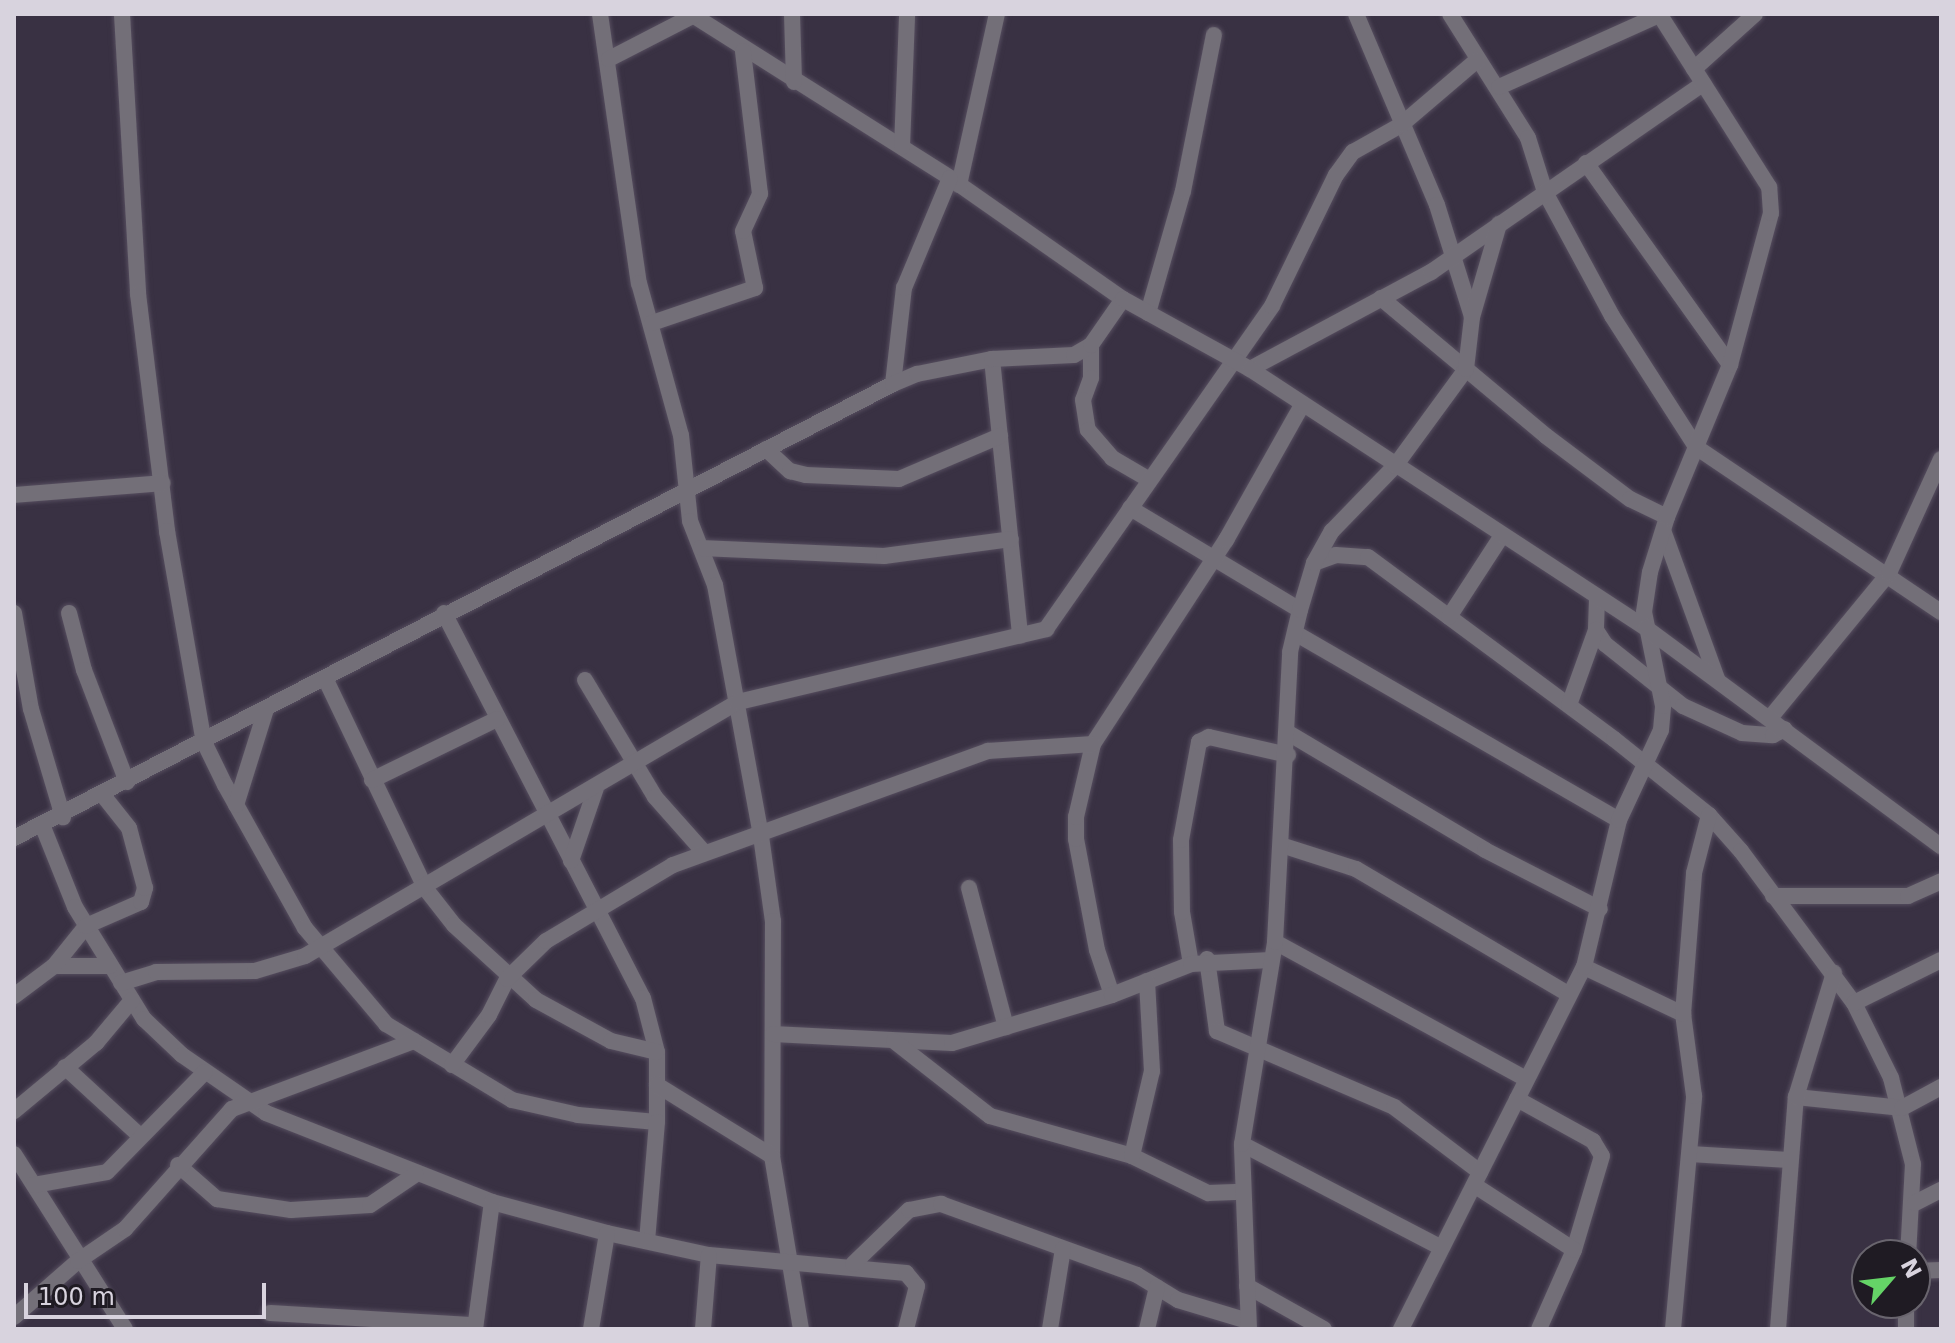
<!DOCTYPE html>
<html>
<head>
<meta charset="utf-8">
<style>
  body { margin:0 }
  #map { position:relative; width:1955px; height:1343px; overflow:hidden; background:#393143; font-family:"DejaVu Sans",sans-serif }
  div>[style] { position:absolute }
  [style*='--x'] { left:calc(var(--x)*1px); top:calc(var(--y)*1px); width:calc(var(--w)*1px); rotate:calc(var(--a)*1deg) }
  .roads { filter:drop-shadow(0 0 2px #564e5f) drop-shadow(0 0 2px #564e5f) }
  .minor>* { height:16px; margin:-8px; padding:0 8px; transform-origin:8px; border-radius:8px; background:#736f78 }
  .tertiary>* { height:16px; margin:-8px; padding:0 8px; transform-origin:8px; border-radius:8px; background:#736f78 }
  span { translate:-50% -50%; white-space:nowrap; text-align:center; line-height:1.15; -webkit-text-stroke:6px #1f1b23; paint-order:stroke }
  .frame { position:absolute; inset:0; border:16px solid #d8d3de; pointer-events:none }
  .north { position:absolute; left:1851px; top:1239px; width:80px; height:80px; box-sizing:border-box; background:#1f1b23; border:2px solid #69656e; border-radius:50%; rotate:62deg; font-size:22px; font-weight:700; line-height:32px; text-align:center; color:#d8d3de }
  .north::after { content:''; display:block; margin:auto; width:28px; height:36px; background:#65d467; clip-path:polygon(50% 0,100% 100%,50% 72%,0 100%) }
  .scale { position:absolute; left:24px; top:1283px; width:242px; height:36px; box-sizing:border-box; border:4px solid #d8d3de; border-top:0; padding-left:10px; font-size:24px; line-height:28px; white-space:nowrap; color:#d8d3de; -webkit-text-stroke:6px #1f1b23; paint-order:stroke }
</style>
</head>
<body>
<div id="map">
  <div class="roads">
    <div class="minor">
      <i style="--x:122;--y:14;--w:280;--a:86.7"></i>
      <i style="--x:138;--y:294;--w:239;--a:83"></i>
      <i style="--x:167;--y:531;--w:214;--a:80.1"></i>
      <i style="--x:204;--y:742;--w:48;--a:64"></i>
      <i style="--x:225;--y:785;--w:164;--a:60.8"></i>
      <i style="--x:305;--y:928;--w:126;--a:49.8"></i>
      <i style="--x:386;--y:1024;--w:147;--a:31.1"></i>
      <i style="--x:512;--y:1100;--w:68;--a:12.8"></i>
      <i style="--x:578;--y:1115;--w:79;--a:5.1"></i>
      <i style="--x:600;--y:14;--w:272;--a:81.8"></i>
      <i style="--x:639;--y:283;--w:158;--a:74.6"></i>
      <i style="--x:681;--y:435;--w:86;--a:84"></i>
      <i style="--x:690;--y:521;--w:69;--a:68.7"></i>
      <i style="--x:715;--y:585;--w:248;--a:79.6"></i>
      <i style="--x:760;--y:829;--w:93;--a:82"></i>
      <i style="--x:773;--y:921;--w:235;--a:90.2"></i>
      <i style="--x:772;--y:1156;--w:175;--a:80.5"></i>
      <i style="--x:691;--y:14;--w:307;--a:32.3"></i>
      <i style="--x:950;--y:178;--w:211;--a:35"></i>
      <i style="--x:792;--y:14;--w:68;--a:88.3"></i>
      <i style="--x:1356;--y:14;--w:207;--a:67"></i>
      <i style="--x:1437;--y:205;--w:117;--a:72.6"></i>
      <i style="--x:1450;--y:14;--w:146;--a:57.8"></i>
      <i style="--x:1528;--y:138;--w:57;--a:72.5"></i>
      <i style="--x:1545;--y:192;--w:141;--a:61.6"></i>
      <i style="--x:1612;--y:316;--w:156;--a:57.3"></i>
      <i style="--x:1696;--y:447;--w:295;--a:34"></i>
      <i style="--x:609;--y:59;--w:98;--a:-27.3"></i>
      <i style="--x:1694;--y:69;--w:82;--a:-42"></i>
      <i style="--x:1499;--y:87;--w:175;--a:-24.2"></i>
      <i style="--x:902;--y:147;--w:133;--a:-87.8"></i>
      <i style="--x:1586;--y:163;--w:248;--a:54.5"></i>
      <i style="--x:959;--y:185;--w:175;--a:-77.5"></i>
      <i style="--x:1381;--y:298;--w:215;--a:39.9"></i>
      <i style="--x:1546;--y:436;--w:105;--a:36.9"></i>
      <i style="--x:1630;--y:499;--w:41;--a:25.9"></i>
      <i style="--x:1148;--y:313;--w:127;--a:-74"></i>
      <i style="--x:1183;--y:191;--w:159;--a:-78.8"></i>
      <i style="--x:652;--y:323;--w:109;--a:-18.8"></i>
      <i style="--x:755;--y:288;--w:58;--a:-101.9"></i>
      <i style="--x:743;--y:231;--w:41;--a:-65.3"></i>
      <i style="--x:760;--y:194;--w:144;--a:-96.8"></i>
      <i style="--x:1091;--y:345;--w:33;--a:90"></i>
      <i style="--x:1091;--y:378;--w:23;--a:110"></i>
      <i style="--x:1083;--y:400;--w:30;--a:81"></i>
      <i style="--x:1088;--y:430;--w:37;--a:49"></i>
      <i style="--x:1112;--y:458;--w:42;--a:30.3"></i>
      <i style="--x:992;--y:359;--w:278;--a:84.2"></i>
      <i style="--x:1250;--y:369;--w:205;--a:-28.2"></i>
      <i style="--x:1431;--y:272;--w:331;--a:-34.7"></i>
      <i style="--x:893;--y:384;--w:97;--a:-83.5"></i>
      <i style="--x:904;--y:288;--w:119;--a:-67.3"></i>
      <i style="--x:766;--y:449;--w:33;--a:43"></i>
      <i style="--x:790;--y:471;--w:16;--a:14"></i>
      <i style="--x:806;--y:475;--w:93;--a:2.5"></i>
      <i style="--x:899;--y:479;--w:110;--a:-23.1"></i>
      <i style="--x:14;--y:495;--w:149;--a:-4.6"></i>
      <i style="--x:1130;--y:508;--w:198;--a:31"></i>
      <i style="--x:1664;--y:533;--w:155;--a:70"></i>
      <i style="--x:701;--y:548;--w:183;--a:2.5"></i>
      <i style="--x:884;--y:556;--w:128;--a:-7.6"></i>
      <i style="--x:1314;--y:563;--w:23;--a:-20"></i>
      <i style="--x:1336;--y:555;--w:32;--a:4"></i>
      <i style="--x:1368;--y:557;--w:306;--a:36.5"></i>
      <i style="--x:1614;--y:739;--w:122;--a:38.7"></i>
      <i style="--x:1709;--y:815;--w:48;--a:48.4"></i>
      <i style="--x:1741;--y:851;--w:189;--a:53.4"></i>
      <i style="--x:1854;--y:1003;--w:84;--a:63.7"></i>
      <i style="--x:1891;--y:1078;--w:89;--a:75.7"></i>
      <i style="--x:1913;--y:1164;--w:91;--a:93.1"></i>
      <i style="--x:1597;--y:599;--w:31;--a:92"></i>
      <i style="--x:1596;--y:630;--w:17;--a:57"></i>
      <i style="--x:1605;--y:644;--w:100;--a:38.5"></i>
      <i style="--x:1683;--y:706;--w:65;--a:24.6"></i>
      <i style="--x:1742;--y:733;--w:31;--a:4"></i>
      <i style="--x:1773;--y:735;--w:13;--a:-27"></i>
      <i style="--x:14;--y:613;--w:97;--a:80"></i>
      <i style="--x:31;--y:709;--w:113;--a:73.5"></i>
      <i style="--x:69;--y:613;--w:59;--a:75.3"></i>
      <i style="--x:84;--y:670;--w:120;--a:69"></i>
      <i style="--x:444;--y:613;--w:433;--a:62.7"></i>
      <i style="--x:643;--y:998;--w:56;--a:75.5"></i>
      <i style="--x:657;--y:1052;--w:70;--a:90"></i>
      <i style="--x:657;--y:1122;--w:118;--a:94.8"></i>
      <i style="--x:1449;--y:617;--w:95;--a:-57"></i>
      <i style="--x:1295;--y:633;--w:374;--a:30"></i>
      <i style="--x:325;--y:678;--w:233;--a:64.5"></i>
      <i style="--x:425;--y:888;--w:47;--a:51.9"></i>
      <i style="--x:454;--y:925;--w:111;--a:42.4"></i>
      <i style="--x:536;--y:1000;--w:85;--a:28.7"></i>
      <i style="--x:611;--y:1041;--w:47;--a:13.4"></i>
      <i style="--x:585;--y:680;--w:136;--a:59.1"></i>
      <i style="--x:655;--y:797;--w:72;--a:48.4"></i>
      <i style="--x:1569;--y:705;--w:80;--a:-70.2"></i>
      <i style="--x:1770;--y:718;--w:188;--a:-50.6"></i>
      <i style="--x:1889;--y:573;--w:125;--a:-65.5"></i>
      <i style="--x:1290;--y:734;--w:227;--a:30.7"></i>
      <i style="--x:1485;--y:850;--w:129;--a:27.2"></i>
      <i style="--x:372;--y:780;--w:139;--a:-26"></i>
      <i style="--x:236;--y:805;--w:101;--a:-72.6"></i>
      <i style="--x:43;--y:827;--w:86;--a:68.2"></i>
      <i style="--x:75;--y:907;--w:132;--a:58.4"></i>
      <i style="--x:144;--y:1019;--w:52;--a:43.5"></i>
      <i style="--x:182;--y:1055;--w:102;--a:34.6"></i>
      <i style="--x:266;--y:1113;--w:243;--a:21.5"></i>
      <i style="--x:492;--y:1202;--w:119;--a:15.1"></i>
      <i style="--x:607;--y:1233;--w:104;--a:12.2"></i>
      <i style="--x:709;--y:1255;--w:198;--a:5.2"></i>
      <i style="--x:906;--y:1273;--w:17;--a:50"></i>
      <i style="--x:917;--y:1286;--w:44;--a:104.3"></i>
      <i style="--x:1281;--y:845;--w:79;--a:17.7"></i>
      <i style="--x:1356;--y:869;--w:246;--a:30.5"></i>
      <i style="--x:571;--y:861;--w:77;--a:-71.1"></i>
      <i style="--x:969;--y:888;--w:144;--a:75.1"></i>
      <i style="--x:1773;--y:896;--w:135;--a:0"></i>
      <i style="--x:1908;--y:896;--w:36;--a:-24"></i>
      <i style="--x:1275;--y:942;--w:284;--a:28.6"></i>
      <i style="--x:1207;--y:959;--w:73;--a:82.1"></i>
      <i style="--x:1217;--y:1031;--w:193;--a:23.2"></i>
      <i style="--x:1394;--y:1107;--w:108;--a:37.1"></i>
      <i style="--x:1191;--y:964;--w:53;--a:-99.8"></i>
      <i style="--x:1182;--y:912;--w:72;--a:-90.8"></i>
      <i style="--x:1181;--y:840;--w:100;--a:-79.6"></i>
      <i style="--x:1199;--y:742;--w:11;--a:-27"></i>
      <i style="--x:1209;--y:737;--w:81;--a:12.8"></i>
      <i style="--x:54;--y:966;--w:56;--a:0"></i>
      <i style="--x:1584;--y:967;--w:110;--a:25.4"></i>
      <i style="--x:121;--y:983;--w:37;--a:-17"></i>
      <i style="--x:156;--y:972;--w:99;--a:-0.6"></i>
      <i style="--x:255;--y:971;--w:52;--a:-16.7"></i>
      <i style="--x:305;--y:956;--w:502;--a:-30.4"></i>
      <i style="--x:738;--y:702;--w:317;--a:-13.3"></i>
      <i style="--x:1046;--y:629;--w:394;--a:-55"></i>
      <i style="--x:1272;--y:306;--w:146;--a:-64"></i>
      <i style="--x:1336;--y:175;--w:29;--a:-54"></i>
      <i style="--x:1353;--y:152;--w:55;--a:-29.4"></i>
      <i style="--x:1401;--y:125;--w:100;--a:-40.5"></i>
      <i style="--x:1112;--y:995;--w:47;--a:-108.4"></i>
      <i style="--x:1097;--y:950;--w:113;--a:-100.7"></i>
      <i style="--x:1076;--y:839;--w:22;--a:-90"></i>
      <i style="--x:1076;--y:817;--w:75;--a:-76.9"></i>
      <i style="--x:1093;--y:744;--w:244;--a:-56.9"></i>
      <i style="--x:1226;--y:540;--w:155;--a:-60.6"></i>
      <i style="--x:14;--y:996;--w:50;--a:-36.9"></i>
      <i style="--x:54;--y:966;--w:51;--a:-51.3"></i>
      <i style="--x:86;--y:926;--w:60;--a:-23.6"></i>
      <i style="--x:141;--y:902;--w:15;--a:-74"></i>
      <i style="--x:145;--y:888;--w:62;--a:-104.9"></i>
      <i style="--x:129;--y:828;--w:43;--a:-128.5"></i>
      <i style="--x:1854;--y:1003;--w:97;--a:-26.3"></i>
      <i style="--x:773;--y:1034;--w:179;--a:2.9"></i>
      <i style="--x:952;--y:1043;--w:167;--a:-16.7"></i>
      <i style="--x:1112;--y:995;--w:85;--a:-21.4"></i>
      <i style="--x:1191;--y:964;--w:80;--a:-2.9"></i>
      <i style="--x:894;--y:1041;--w:122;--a:38"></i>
      <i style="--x:990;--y:1116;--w:148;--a:15.7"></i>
      <i style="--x:1132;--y:1156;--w:85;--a:26"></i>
      <i style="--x:1208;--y:1193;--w:34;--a:-2"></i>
      <i style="--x:452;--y:1065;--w:62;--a:-53.5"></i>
      <i style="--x:489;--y:1015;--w:40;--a:-63.4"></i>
      <i style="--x:507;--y:979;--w:54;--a:-44.3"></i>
      <i style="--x:546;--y:941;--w:148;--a:-30.9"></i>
      <i style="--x:673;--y:865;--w:335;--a:-19.9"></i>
      <i style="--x:988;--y:751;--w:105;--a:-3.8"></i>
      <i style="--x:65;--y:1067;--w:100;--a:42.6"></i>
      <i style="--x:657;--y:1085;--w:135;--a:31.7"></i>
      <i style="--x:1796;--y:1097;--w:107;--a:5.9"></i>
      <i style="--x:1902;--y:1108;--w:44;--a:-28.3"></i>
      <i style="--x:1517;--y:1099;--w:87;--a:28.9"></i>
      <i style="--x:1593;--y:1141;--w:17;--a:59"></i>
      <i style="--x:1602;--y:1156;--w:98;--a:106.6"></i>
      <i style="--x:1574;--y:1250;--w:86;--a:113.9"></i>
      <i style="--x:14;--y:1111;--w:107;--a:-39.7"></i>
      <i style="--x:96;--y:1043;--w:56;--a:-50.1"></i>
      <i style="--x:1242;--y:1144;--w:225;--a:27.5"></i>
      <i style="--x:14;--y:1154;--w:207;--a:57.6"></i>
      <i style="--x:1690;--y:1154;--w:99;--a:3.5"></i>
      <i style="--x:1132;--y:1156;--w:87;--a:-76.8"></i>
      <i style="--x:1152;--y:1071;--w:90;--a:-93.2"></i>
      <i style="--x:178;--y:1165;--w:52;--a:41.1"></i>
      <i style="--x:217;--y:1199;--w:75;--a:8.5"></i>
      <i style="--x:291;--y:1210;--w:79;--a:-3.6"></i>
      <i style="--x:370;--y:1205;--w:55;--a:-34"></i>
      <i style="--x:34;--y:1185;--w:74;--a:-10.1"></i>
      <i style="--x:107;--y:1172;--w:140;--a:-45.6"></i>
      <i style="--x:1474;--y:1185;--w:119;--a:33"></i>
      <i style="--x:1915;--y:1203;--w:29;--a:-27"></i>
      <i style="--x:853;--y:1264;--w:78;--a:-44"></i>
      <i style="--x:909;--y:1210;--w:33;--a:-11"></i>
      <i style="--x:941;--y:1204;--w:208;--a:19.9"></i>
      <i style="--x:1137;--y:1275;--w:48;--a:31.4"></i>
      <i style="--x:1178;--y:1300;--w:73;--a:16.7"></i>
      <i style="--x:1915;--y:1271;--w:26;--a:-2"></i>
      <i style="--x:1247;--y:1286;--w:88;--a:29.2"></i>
      <i style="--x:270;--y:1313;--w:205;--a:3.4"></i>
      <i style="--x:14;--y:1317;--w:85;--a:-41.2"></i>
      <i style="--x:78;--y:1261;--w:57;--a:-34.2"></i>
      <i style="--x:125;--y:1229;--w:161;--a:-48.3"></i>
      <i style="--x:232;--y:1109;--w:194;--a:-20.5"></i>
      <i style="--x:475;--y:1329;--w:128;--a:-82.4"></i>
      <i style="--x:591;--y:1329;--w:97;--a:-80.5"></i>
      <i style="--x:703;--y:1329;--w:74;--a:-85.4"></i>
      <i style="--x:1050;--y:1329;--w:81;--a:-80.8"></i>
      <i style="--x:1147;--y:1329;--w:43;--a:-76.6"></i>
      <i style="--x:1249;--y:1329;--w:185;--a:-92.2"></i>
      <i style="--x:1242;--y:1144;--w:205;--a:-80.7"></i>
      <i style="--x:1275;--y:942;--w:290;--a:-87"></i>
      <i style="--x:1290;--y:652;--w:43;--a:-76.6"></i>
      <i style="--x:1300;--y:610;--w:49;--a:-73.4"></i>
      <i style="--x:1314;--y:563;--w:37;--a:-61"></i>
      <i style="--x:1332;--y:531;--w:91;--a:-45.9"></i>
      <i style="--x:1395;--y:466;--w:120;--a:-53.8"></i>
      <i style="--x:1466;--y:369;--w:52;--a:-83.4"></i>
      <i style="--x:1472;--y:317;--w:97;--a:-73.8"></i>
      <i style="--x:1401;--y:1329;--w:406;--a:-63.2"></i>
      <i style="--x:1584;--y:967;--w:151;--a:-76.6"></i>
      <i style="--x:1619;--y:820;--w:99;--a:-65"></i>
      <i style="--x:1661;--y:730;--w:24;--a:-85"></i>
      <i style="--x:1663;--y:706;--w:96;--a:-101.4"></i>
      <i style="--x:1644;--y:612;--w:40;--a:-81.5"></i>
      <i style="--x:1650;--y:572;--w:58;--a:-72.8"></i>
      <i style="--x:1667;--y:517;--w:165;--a:-67.5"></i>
      <i style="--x:1730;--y:365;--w:157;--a:-74.9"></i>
      <i style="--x:1771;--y:213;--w:26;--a:-94"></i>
      <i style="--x:1769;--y:187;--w:205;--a:-122.4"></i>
      <i style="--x:1673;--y:1329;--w:234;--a:-84.8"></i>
      <i style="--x:1694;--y:1096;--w:83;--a:-97.6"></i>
      <i style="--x:1683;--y:1014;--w:141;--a:-85.5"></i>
      <i style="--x:1694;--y:873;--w:60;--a:-75.5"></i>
      <i style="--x:1778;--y:1329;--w:233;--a:-85.6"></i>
      <i style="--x:1796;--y:1097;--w:130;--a:-73"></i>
      <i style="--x:1906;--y:1329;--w:26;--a:-90"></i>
    </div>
    <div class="tertiary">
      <i style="--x:14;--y:838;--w:989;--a:-27.32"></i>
      <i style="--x:893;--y:384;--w:26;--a:-23"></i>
      <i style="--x:917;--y:374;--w:76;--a:-11.3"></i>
      <i style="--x:992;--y:359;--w:82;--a:-2.8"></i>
      <i style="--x:1074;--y:355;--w:20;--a:-30"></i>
      <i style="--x:1091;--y:345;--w:56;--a:-55.2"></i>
      <i style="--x:1123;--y:299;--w:145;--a:28.9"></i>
      <i style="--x:1250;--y:369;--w:473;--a:33.2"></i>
      <i style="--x:1646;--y:628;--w:367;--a:36.5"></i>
    </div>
  </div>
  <div class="frame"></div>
  <div class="north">N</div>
  <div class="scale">100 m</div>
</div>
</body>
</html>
